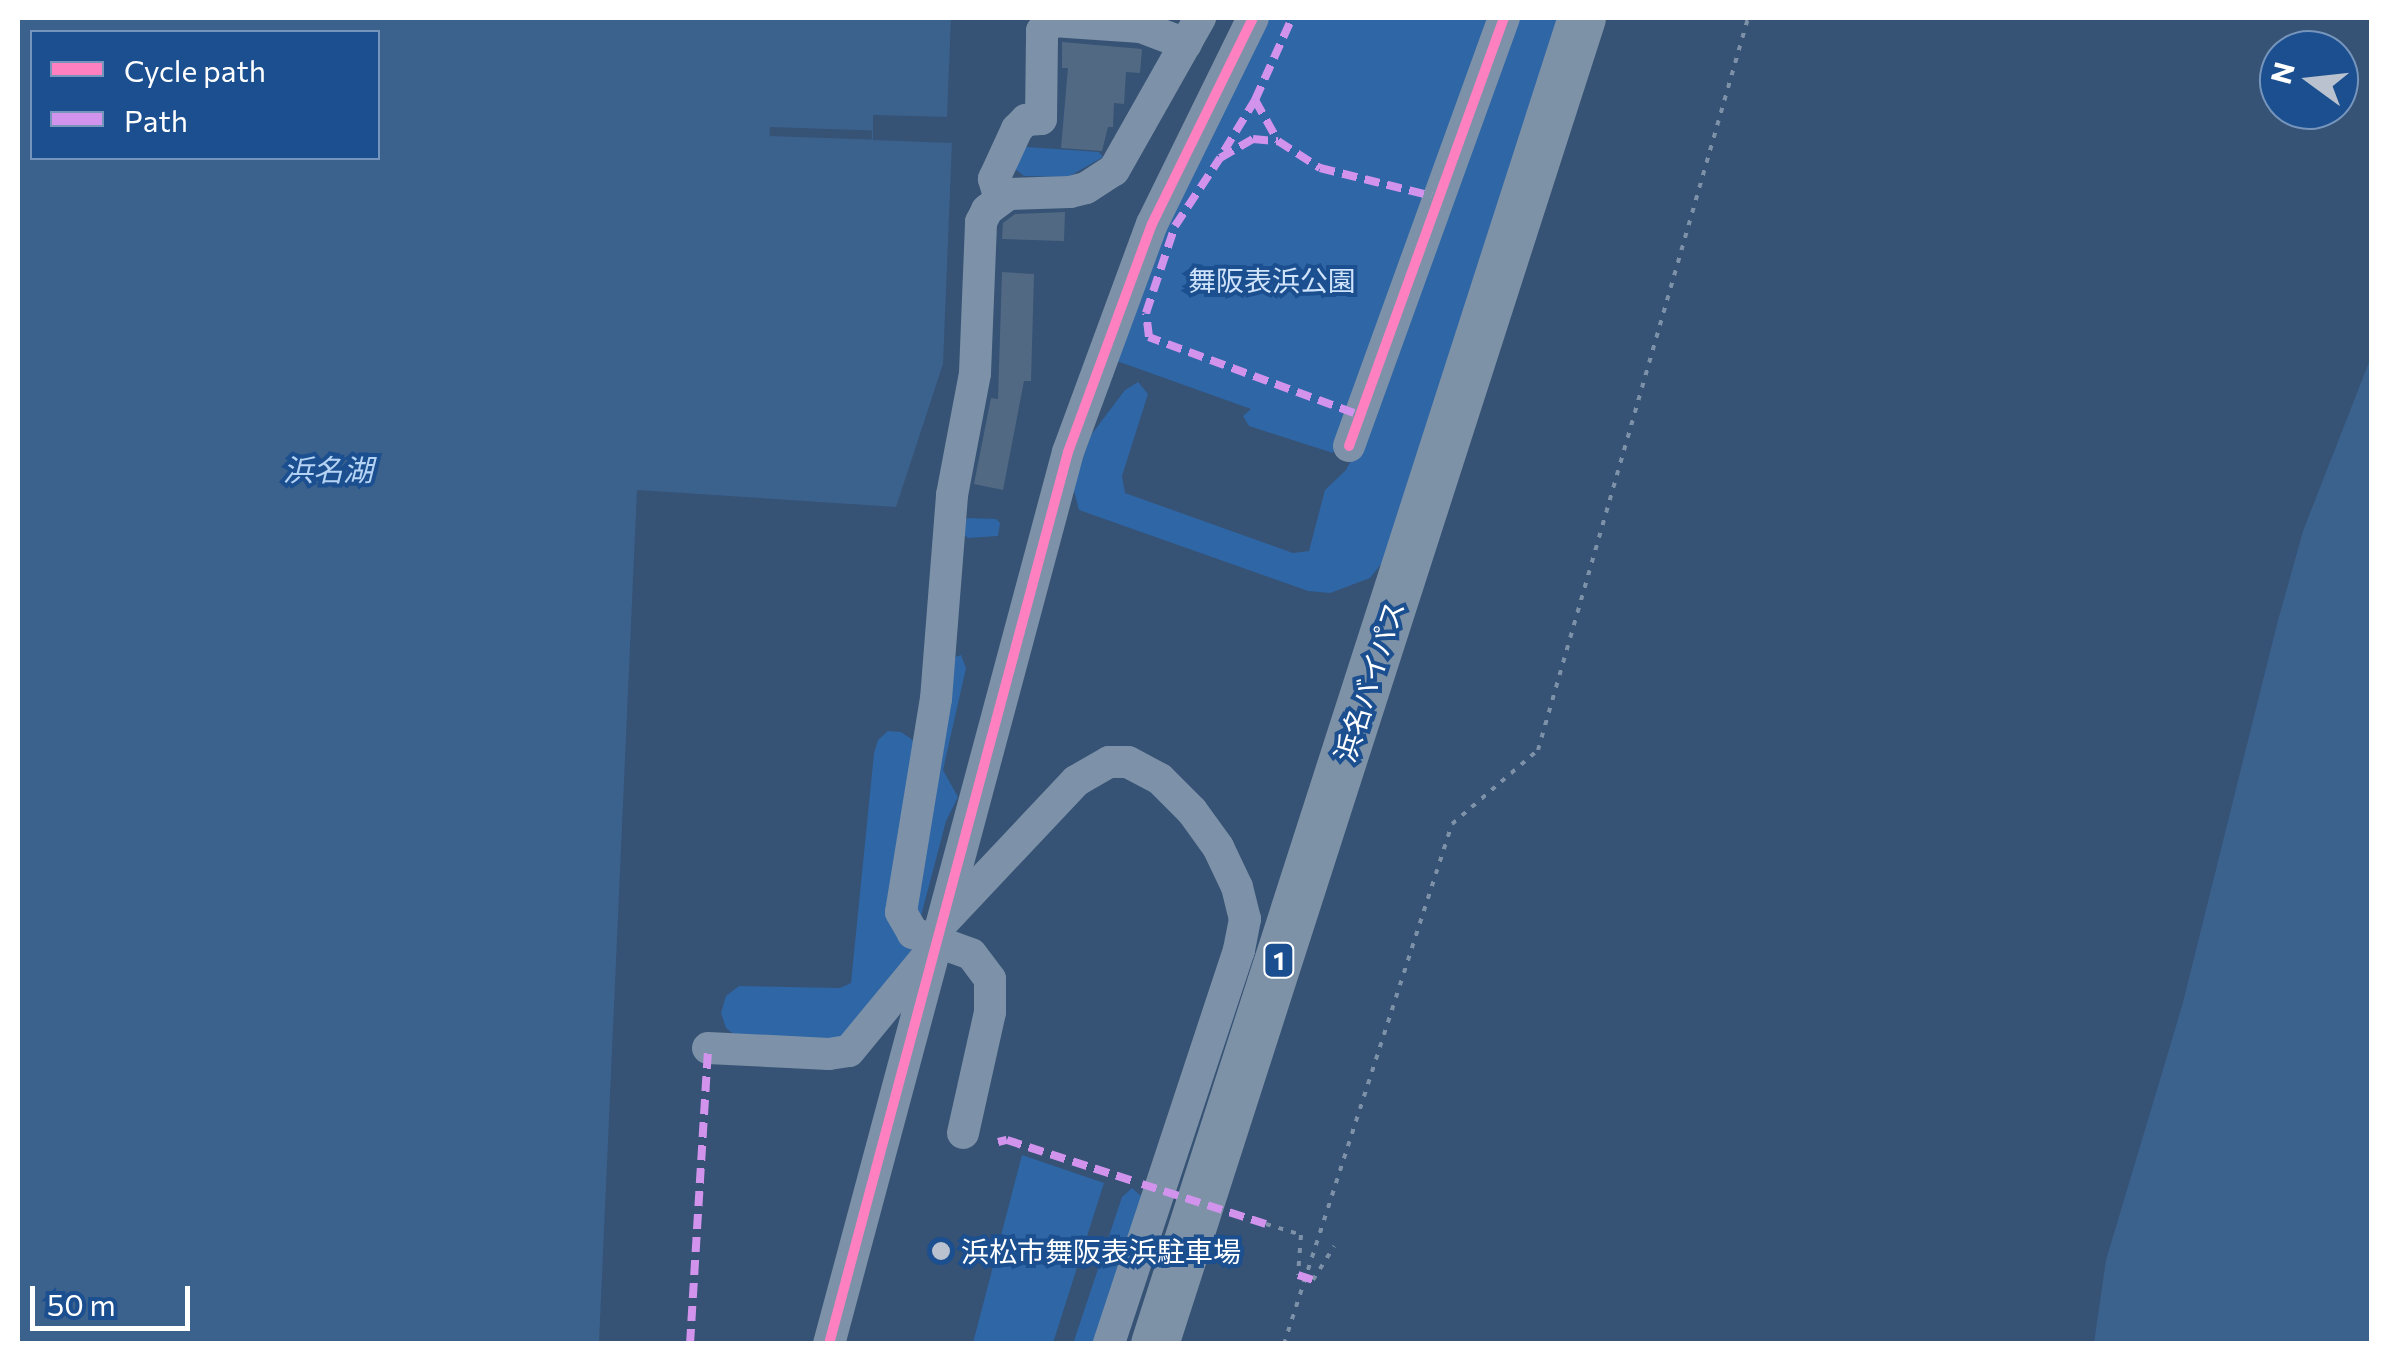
<!DOCTYPE html>
<html>
<head>
<meta charset="utf-8">
<style>
  body { margin:0 }
  #map { position:relative; width:2389px; height:1361px; overflow:hidden; background:#365274; font-family:Commissioner,"Noto Sans JP",sans-serif }
  div>[style] { position:absolute }
  [style*='--x'] { left:calc(var(--x)*1px); top:calc(var(--y)*1px); width:calc(var(--w)*1px); rotate:calc(var(--a)*1deg) }
  .green>* { inset:0; background:#2f66a5 }
  .water>* { inset:0; background:#3b618d }
  .pier>* { inset:0; background:#365274; transform-origin:0 0 }
  .building>* { inset:0; background:#526984 }
  .path>* { height:4px; margin-top:-2px; transform-origin:0; background:repeating-linear-gradient(90deg,#7d92a8 0 5px,transparent 0 13px) }
  .minor>* { height:32px; margin:-16px; padding:0 16px; transform-origin:16px; border-radius:16px; background:#7d92a8 }
  .highway>* { height:48px; margin:-24px; padding:0 24px; transform-origin:24px; border-radius:24px; background:#7e92a7 }
  .quiet>* { height:8px; margin-top:-4px; transform-origin:0; background:repeating-linear-gradient(90deg,#d193ec 0 15px,transparent 0 23px) }
  .cycleway>* { height:10px; margin:-5px; padding:0 5px; transform-origin:5px; border-radius:5px; background:#ff80c0 }
  .dots>* { width:28px; height:28px; translate:-50% -50%; box-sizing:border-box; border:5px solid #1b4f8f; border-radius:50% }
  span { translate:-50% -50%; white-space:nowrap; text-align:center; line-height:1.15; -webkit-text-stroke:8px #1b4f8f; paint-order:stroke }
  .shield-label span { padding:2px 8px; background:#1b4f8f; border:2px solid; border-radius:8px; -webkit-text-stroke-width:0 }
  .shield-label { font-size:25px; color:#fff; font-weight:700 }
  .park-label { font-size:28px; color:#cfe3fa }
  .street-label { font-size:28px; color:#fff }
  .poi-label { font-size:28px; color:#fff }
  .left { translate:0 -50%; text-align:left }
  .water-label { font-size:30px; color:#b5d3f5; font-style:italic }
  .frame { position:absolute; inset:0; border:20px solid #fff; pointer-events:none }
  .legend { position:absolute; left:30px; top:30px; width:350px; height:130px; box-sizing:border-box; background:#1b4f8f; border:2px solid #7695bc; margin:0; padding:12px 18px; list-style:none; font-size:30px; color:#fff }
  .legend li { display:flex; align-items:center; gap:20px; height:50px }
  .legend b { width:50px; border:2px solid #7695bc }
  .north { position:absolute; left:2259px; top:30px; width:100px; height:100px; box-sizing:border-box; background:#1b4f8f; border:2px solid #7695bc; border-radius:50%; rotate:285deg; font-size:28px; font-weight:700; line-height:40px; text-align:center; color:#fff }
  .north::after { content:''; display:block; margin:auto; width:35px; height:45px; background:#b9c2ce; clip-path:polygon(50% 0,100% 100%,50% 72%,0 100%) }
  .scale { position:absolute; left:30px; top:1286px; width:160px; height:45px; box-sizing:border-box; border:5px solid #fff; border-top:0; padding-left:12px; font-size:30px; line-height:35px; white-space:nowrap; color:#fff; -webkit-text-stroke:8px #1b4f8f; paint-order:stroke }
</style>
</head>
<body>
<div id="map">
  <div class="green">
    <i style="clip-path:polygon(1269px 18px,1493px 18px,1333px 453px,1249px 426px,1243px 416px,1251px 409px,1114px 360px,1165px 230px)"></i>
    <i style="clip-path:polygon(1512px 18px,1559px 18px,1385px 559px,1370px 578px,1330px 593px,1308px 591px,1079px 510px,1073px 487px,1091px 435px,1125px 390px,1138px 382px,1148px 394px,1122px 476px,1125px 493px,1293px 553px,1309px 551px,1325px 490px,1346px 470px,1354px 455px)"></i>
    <i style="clip-path:polygon(1027px 147px,1099px 152px,1103px 157px,1068px 177px,1024px 176px,1011px 166px,1017px 149px)"></i>
    <i style="clip-path:polygon(968px 518px,996px 519px,1000px 523px,998px 536px,968px 538px,963px 534px,962px 522px)"></i>
    <i style="clip-path:polygon(961px 655px,966px 668px,943px 770px,958px 797px,946px 821px,921px 916px,913px 900px,955px 657px)"></i>
    <i style="clip-path:polygon(888px 731px,901px 732px,914px 741px,911px 951px,845px 1043px,736px 1036px,726px 1028px,721px 1013px,726px 996px,739px 986px,840px 988px,851px 983px,874px 753px,878px 740px)"></i>
    <i style="clip-path:polygon(1022px 1155px,1104px 1183px,1053px 1343px,973px 1343px)"></i>
    <i style="clip-path:polygon(1132px 1188px,1142px 1197px,1095px 1343px,1073px 1344px,1122px 1197px)"></i>
  </div>
  <div class="water">
    <i style="clip-path:polygon(evenodd,18px 18px,951px 18px,947px 117px,873px 115px,873px 140px,952px 143px,943px 364px,896px 507px,637px 490px,599px 1343px,18px 1343px,18px 18px,32px 32px,378px 32px,378px 158px,32px 158px,32px 32px)"></i>
    <i style="clip-path:polygon(2371px 357px,2371px 1343px,2094px 1343px,2106px 1260px,2182px 1006px,2277px 624px,2303px 531px)"></i>
  </div>
  <div class="pier">
    <i style="left:770px;top:127px;width:102px;height:9px;rotate:2deg"></i>
  </div>
  <div class="building">
    <i style="clip-path:polygon(1062px 42px,1142px 49px,1140px 73px,1126px 72px,1124px 104px,1114px 103px,1113px 127px,1108px 127px,1102px 151px,1061px 148px,1068px 68px,1062px 68px)"></i>
    <i style="clip-path:polygon(1065px 212px,1064px 241px,1002px 239px,1003px 223px,1015px 214px)"></i>
    <i style="clip-path:polygon(1002px 272px,1034px 274px,1031px 381px,1024px 381px,1003px 490px,974px 484px,991px 398px,998px 399px)"></i>
  </div>
  <div class="path">
    <i style="--x:1266;--y:1224;--w:37;--a:17"></i>
    <i style="--x:1301;--y:1235;--w:40;--a:94.3"></i>
    <i style="--x:1313;--y:1280;--w:40;--a:-58"></i>
    <i style="--x:1284;--y:1344;--w:546;--a:-72.1"></i>
    <i style="--x:1452;--y:824;--w:113;--a:-40.7"></i>
    <i style="--x:1538;--y:750;--w:762;--a:-73.99"></i>
  </div>
  <div class="minor">
    <i style="--x:1000;--y:199;--w:21;--a:-107"></i>
    <i style="--x:994;--y:179;--w:55;--a:-65.3"></i>
    <i style="--x:1017;--y:129;--w:13;--a:-45"></i>
    <i style="--x:1026;--y:120;--w:15;--a:-4"></i>
    <i style="--x:1041;--y:119;--w:88;--a:-89.3"></i>
    <i style="--x:1042;--y:31;--w:15;--a:-42"></i>
    <i style="--x:1053;--y:21;--w:88;--a:3.9"></i>
    <i style="--x:1141;--y:27;--w:48;--a:20.7"></i>
    <i style="--x:1349;--y:446;--w:455;--a:-70.1"></i>
    <i style="--x:945;--y:920;--w:191;--a:-46.7"></i>
    <i style="--x:1076;--y:781;--w:38;--a:-30"></i>
    <i style="--x:1109;--y:762;--w:19;--a:0"></i>
    <i style="--x:1128;--y:762;--w:36;--a:28"></i>
    <i style="--x:1160;--y:779;--w:45;--a:45"></i>
    <i style="--x:1192;--y:811;--w:44;--a:54.2"></i>
    <i style="--x:1218;--y:847;--w:44;--a:64.6"></i>
    <i style="--x:1237;--y:887;--w:33;--a:76"></i>
    <i style="--x:1245;--y:919;--w:32;--a:101"></i>
    <i style="--x:1239;--y:950;--w:415;--a:108.3"></i>
    <i style="--x:708;--y:1048;--w:121;--a:2.8"></i>
    <i style="--x:829;--y:1054;--w:20;--a:-9"></i>
    <i style="--x:849;--y:1051;--w:124;--a:-50.5"></i>
    <i style="--x:963;--y:1133;--w:124;--a:-77.4"></i>
    <i style="--x:990;--y:1012;--w:33;--a:-90"></i>
    <i style="--x:990;--y:979;--w:31;--a:-127"></i>
    <i style="--x:971;--y:954;--w:62;--a:-160.1"></i>
    <i style="--x:913;--y:933;--w:24;--a:-120"></i>
    <i style="--x:901;--y:912;--w:216;--a:-80.7"></i>
    <i style="--x:936;--y:699;--w:205;--a:-85.5"></i>
    <i style="--x:952;--y:495;--w:124;--a:-79.3"></i>
    <i style="--x:975;--y:373;--w:151;--a:-87.7"></i>
    <i style="--x:981;--y:222;--w:13;--a:-63"></i>
    <i style="--x:987;--y:210;--w:26;--a:-37"></i>
    <i style="--x:1008;--y:194;--w:62;--a:-1.8"></i>
    <i style="--x:1070;--y:192;--w:16;--a:-14"></i>
    <i style="--x:1086;--y:188;--w:33;--a:-33"></i>
    <i style="--x:1114;--y:170;--w:175;--a:-60.5"></i>
    <i style="--x:829;--y:1344;--w:923;--a:-75"></i>
    <i style="--x:1068;--y:452;--w:243;--a:-69.8"></i>
    <i style="--x:1152;--y:224;--w:229;--a:-63.9"></i>
  </div>
  <div class="highway">
    <i style="--x:1155;--y:1344;--w:1393;--a:-72.15"></i>
  </div>
  <div class="quiet">
    <i style="--x:1255;--y:100;--w:47;--a:60.7"></i>
    <i style="--x:1224;--y:151;--w:60;--a:-58.7"></i>
    <i style="--x:1255;--y:100;--w:90;--a:-65.7"></i>
    <i style="--x:1354;--y:413;--w:219;--a:-159.7"></i>
    <i style="--x:1149;--y:337;--w:24;--a:-97"></i>
    <i style="--x:1146;--y:313;--w:92;--a:-71.6"></i>
    <i style="--x:1175;--y:226;--w:82;--a:-56.5"></i>
    <i style="--x:1220;--y:158;--w:38;--a:-30"></i>
    <i style="--x:1253;--y:139;--w:25;--a:5"></i>
    <i style="--x:1278;--y:141;--w:50;--a:32.7"></i>
    <i style="--x:1320;--y:168;--w:115;--a:14"></i>
    <i style="--x:998;--y:1142;--w:9;--a:-13"></i>
    <i style="--x:1007;--y:1140;--w:133;--a:18"></i>
    <i style="--x:1142;--y:1184;--w:130;--a:17.9"></i>
    <i style="--x:1298;--y:1275;--w:16;--a:18"></i>
    <i style="--x:690;--y:1344;--w:297;--a:-86.5"></i>
  </div>
  <div class="cycleway">
    <i style="--x:1349;--y:446;--w:455;--a:-70.1"></i>
    <i style="--x:829;--y:1344;--w:923;--a:-75"></i>
    <i style="--x:1068;--y:452;--w:243;--a:-69.8"></i>
    <i style="--x:1152;--y:224;--w:229;--a:-63.9"></i>
  </div>
  <div class="dots">
    <i style="left:941px;top:1251px;background:#b9c2ce"></i>
  </div>
  <div class="shield-label">
    <span style="left:1279px;top:960px">1</span>
  </div>
  <div class="park-label">
    <span style="left:1272px;top:280px">舞阪表浜公園</span>
  </div>
  <div class="street-label">
    <span style="left:1369px;top:681px;rotate:-72deg">浜名バイパス</span>
  </div>
  <div class="poi-label">
    <span class="left" style="left:961px;top:1251px">浜松市舞阪表浜駐車場</span>
  </div>
  <div class="water-label">
    <span style="left:328px;top:469px">浜名湖</span>
  </div>
  <div class="frame"></div>
  <ul class="legend">
  <li><b style="height:12px;background:#ff80c0"></b>Cycle path</li>
  <li><b style="height:12px;background:#d193ec"></b>Path</li>
  </ul>
  <div class="north">N</div>
  <div class="scale">50 m</div>
</div>
</body>
</html>
